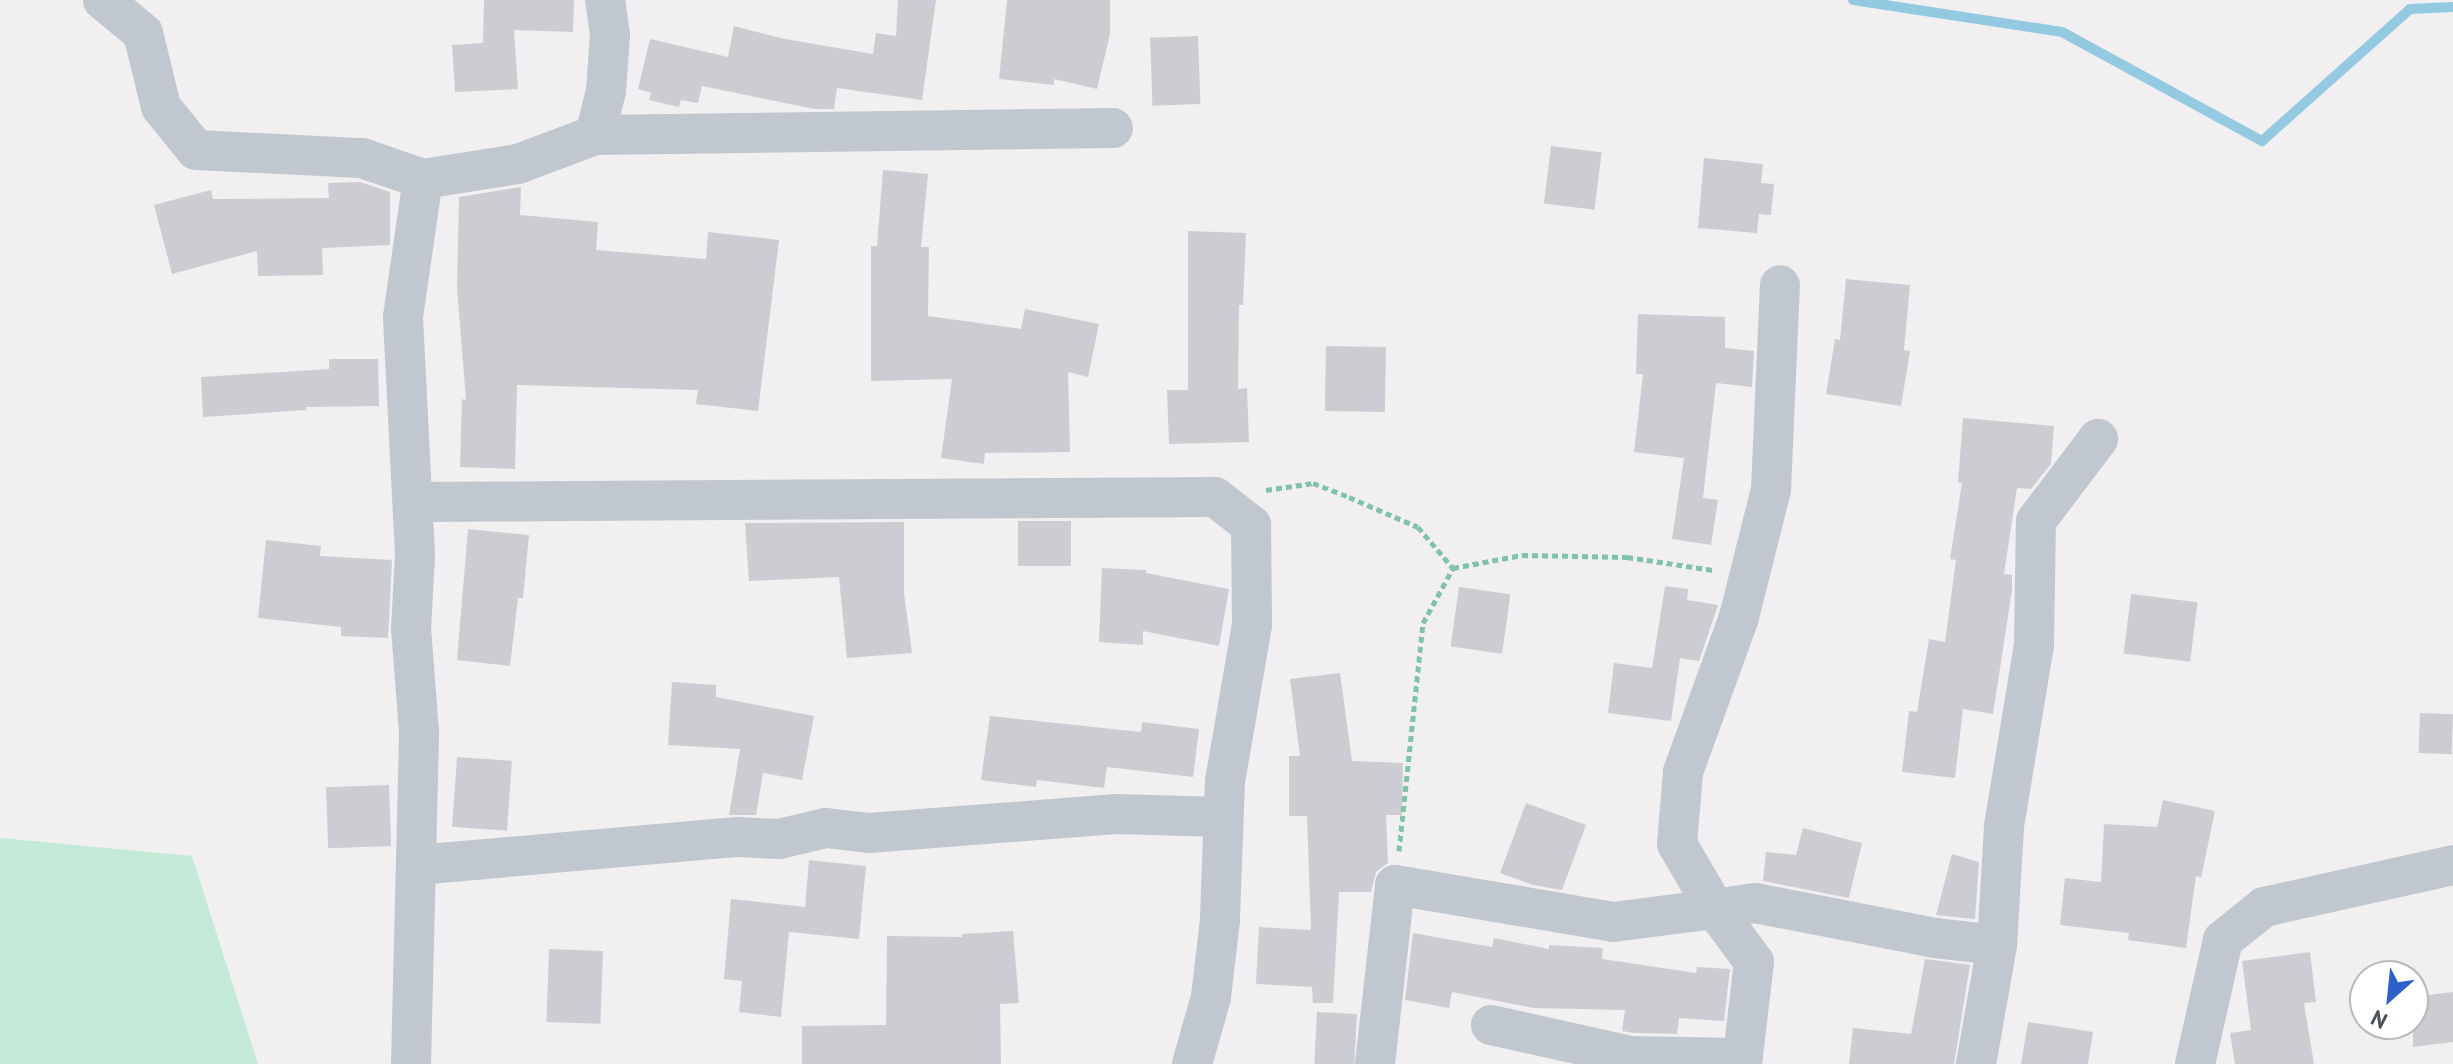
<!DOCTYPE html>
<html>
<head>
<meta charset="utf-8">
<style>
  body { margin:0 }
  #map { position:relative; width:2453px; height:1064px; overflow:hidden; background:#f1efef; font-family:"PT Sans",sans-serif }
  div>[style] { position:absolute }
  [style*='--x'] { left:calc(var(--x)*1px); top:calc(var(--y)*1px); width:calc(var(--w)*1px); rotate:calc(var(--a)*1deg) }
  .green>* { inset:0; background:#c2ead6 }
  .stream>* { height:10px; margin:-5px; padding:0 5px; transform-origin:5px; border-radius:5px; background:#94c9e2 }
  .building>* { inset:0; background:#cccdd3; transform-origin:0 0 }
  .path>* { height:5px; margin-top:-2.5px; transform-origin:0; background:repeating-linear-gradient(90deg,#7ec4a9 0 6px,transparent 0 10px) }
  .minor>* { height:40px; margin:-20px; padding:0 20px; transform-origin:20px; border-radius:20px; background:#c1c7cf }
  span { translate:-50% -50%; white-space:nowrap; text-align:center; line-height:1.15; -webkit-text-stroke:6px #fff; paint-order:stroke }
  .north { position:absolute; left:2349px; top:960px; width:80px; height:80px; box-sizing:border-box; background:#fff; border:2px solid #b6b9bd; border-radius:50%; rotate:207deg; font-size:22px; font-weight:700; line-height:32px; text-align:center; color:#49505a }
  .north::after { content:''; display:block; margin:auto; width:28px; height:36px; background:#2d60cc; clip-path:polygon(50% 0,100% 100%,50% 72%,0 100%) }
</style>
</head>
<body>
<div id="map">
  <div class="green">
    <i style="clip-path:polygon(0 838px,192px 856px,258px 1064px,0 1064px)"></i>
  </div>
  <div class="stream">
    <i style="--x:1853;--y:0;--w:211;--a:8.7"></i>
    <i style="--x:2062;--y:32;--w:228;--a:28.6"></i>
    <i style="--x:2262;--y:141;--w:198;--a:-41.7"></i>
    <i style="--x:2410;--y:9;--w:43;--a:-2.7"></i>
  </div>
  <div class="building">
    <i style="clip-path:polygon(484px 0,574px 0,573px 32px,514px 30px,518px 89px,455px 92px,452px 45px,483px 43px)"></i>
    <i style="clip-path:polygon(898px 0,936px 0,922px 100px,837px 88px,834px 109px,814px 109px,702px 86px,698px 103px,681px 100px,679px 107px,649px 100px,651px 93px,638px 89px,650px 39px,728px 57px,734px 26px,785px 39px,873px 54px,876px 33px,896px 36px)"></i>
    <i style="clip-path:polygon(1007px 0,1110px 0,1110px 34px,1097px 89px,1054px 79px,1054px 85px,999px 79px)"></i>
    <i style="left:1198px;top:36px;width:68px;height:48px;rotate:88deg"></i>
    <i style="left:1551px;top:146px;width:51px;height:58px;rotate:7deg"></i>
    <i style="clip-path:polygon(1704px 158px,1763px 164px,1761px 183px,1774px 184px,1771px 215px,1759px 214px,1757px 233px,1698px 228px)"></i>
    <i style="clip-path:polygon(883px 170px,928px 174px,921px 247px,929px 247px,928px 316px,1021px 329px,1025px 309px,1099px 324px,1088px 377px,1068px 372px,1070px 452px,985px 453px,984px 464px,941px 458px,952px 379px,871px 381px,871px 246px,877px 246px)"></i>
    <i style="clip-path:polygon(360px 182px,390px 192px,390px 245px,322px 248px,323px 275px,258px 276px,257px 251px,172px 274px,154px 205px,211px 190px,213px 199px,329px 198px,328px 183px)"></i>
    <i style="clip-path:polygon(521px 187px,520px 215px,598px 222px,596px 250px,706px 259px,708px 232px,779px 240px,758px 411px,696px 404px,698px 390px,517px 385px,515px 469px,460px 467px,462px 399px,466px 400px,457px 288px,459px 197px)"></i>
    <i style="clip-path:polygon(1188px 231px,1246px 233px,1243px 305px,1239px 305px,1238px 389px,1247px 388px,1249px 442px,1169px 444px,1167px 390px,1188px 390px)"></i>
    <i style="clip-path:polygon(1846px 279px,1910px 285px,1904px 350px,1910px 351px,1901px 406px,1826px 394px,1835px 339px,1840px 340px)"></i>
    <i style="clip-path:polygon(1638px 314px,1725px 317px,1725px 348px,1754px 351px,1752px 387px,1716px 383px,1703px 498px,1718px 500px,1711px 545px,1672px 539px,1684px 458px,1634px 452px,1643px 374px,1636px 374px)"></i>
    <i style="left:1326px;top:346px;width:60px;height:65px;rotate:1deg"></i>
    <i style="clip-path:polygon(329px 359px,378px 359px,379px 406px,306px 407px,306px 410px,203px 417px,201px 377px,329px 369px)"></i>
    <i style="clip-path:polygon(1963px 418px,2054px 426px,2051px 464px,2031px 489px,2017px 488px,2004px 574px,2012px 575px,2012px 590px,1993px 714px,1963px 709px,1955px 778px,1902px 772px,1909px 711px,1917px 712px,1929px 639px,1945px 642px,1956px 560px,1950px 559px,1962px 483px,1958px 482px)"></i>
    <i style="left:1018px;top:521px;width:53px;height:45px"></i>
    <i style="clip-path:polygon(904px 522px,904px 593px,912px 653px,847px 658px,839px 577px,749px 581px,745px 523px)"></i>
    <i style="clip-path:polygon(468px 529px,529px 535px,523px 598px,518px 598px,510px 666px,457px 660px)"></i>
    <i style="clip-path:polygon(266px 540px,321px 546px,320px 556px,392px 560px,388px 638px,341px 636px,341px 627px,258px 618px)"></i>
    <i style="clip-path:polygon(1102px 568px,1146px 570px,1146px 573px,1229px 589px,1219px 646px,1143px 631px,1143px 645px,1099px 642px)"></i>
    <i style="clip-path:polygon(1665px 586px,1688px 589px,1687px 600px,1718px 605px,1699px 661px,1680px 658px,1671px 721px,1608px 713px,1614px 663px,1652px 668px)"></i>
    <i style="left:1459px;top:587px;width:52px;height:60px;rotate:8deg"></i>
    <i style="left:2131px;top:594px;width:67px;height:60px;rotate:7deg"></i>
    <i style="clip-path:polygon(1340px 673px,1352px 761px,1403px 763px,1402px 815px,1386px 815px,1388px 863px,1376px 872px,1371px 892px,1339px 892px,1333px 1003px,1313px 1003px,1312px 987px,1256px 984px,1259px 927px,1311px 930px,1307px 816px,1289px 816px,1289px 756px,1300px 756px,1290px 679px)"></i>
    <i style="clip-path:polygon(672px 682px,716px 685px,716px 697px,814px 716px,802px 780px,763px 773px,756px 815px,729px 815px,740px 749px,668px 745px)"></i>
    <i style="left:2420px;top:713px;width:33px;height:40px;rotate:2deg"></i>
    <i style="clip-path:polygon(990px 716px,1141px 732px,1142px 722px,1199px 729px,1193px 777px,1107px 767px,1104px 788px,1037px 780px,1036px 787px,981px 780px)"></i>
    <i style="left:457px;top:757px;width:55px;height:70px;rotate:4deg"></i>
    <i style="left:389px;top:785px;width:61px;height:63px;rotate:88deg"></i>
    <i style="clip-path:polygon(2163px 800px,2215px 811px,2201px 878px,2196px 876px,2186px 948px,2128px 940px,2129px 933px,2060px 925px,2065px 878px,2101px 882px,2104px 824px,2157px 827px)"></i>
    <i style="clip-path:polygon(1526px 803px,1586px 825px,1562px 890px,1533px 885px,1500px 873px)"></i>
    <i style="clip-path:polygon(1803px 828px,1862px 843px,1849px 898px,1763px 881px,1766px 852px,1796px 855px)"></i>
    <i style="clip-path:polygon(1952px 854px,1979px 862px,1975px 919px,1936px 915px)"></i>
    <i style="clip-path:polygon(809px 860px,866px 866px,859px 939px,789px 932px,781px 1017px,739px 1012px,742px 981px,724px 979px,731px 899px,805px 907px)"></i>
    <i style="clip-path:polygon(1013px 931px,1019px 1003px,1000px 1004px,1001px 1064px,802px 1064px,802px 1026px,886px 1025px,887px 936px,962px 937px,962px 934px)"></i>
    <i style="clip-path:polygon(1413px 933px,1492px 947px,1494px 938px,1549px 949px,1549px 945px,1603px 948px,1602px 959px,1696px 973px,1697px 967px,1730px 969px,1724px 1021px,1679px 1018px,1677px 1034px,1634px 1033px,1622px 1031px,1625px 1010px,1534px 1008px,1452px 992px,1449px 1008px,1405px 1000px)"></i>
    <i style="left:549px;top:949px;width:54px;height:73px;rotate:2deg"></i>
    <i style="clip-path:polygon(2310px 952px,2316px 1002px,2304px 1003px,2314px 1064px,2235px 1064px,2230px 1033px,2251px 1030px,2242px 961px)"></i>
    <i style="clip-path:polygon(1925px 959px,1970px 965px,1954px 1064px,1849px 1064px,1853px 1028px,1911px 1034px)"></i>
    <i style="clip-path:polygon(2453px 992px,2453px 1042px,2413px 1047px,2413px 997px)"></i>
    <i style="left:1317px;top:1012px;width:40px;height:52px;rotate:3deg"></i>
    <i style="clip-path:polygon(2028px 1022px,2093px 1032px,2088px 1064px,2021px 1064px)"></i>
  </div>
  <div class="path">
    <i style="--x:1266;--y:490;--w:48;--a:-8.5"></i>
    <i style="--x:1313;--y:483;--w:39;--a:21"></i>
    <i style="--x:1349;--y:497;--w:75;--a:23.5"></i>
    <i style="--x:1418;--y:527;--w:54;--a:49.5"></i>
    <i style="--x:1399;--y:851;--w:229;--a:-84"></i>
    <i style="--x:1423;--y:623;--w:63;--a:-61.4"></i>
    <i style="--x:1453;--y:568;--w:70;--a:-10.7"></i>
    <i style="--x:1522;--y:555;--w:105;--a:1.1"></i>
    <i style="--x:1627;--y:557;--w:87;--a:8.6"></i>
  </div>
  <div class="minor">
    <i style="--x:103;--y:0;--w:52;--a:39.5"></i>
    <i style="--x:143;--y:33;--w:76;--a:76.3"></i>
    <i style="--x:161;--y:107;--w:55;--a:50.9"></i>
    <i style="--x:196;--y:150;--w:166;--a:2.8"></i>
    <i style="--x:362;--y:158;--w:65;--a:19"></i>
    <i style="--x:595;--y:135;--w:518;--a:-0.77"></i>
    <i style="--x:413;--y:502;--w:802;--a:-0.36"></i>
    <i style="--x:1215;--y:497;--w:46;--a:37.9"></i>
    <i style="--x:1251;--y:525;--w:100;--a:89.4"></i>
    <i style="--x:1252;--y:625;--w:158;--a:99.8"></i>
    <i style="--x:1225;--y:781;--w:139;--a:92.1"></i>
    <i style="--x:1220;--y:920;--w:78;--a:96.7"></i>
    <i style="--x:1211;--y:997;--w:70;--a:105.8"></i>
    <i style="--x:417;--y:865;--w:322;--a:-5"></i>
    <i style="--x:738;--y:837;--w:41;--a:2.8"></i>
    <i style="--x:779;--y:839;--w:48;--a:-13.2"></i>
    <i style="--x:826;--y:828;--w:43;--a:6.6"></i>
    <i style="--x:869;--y:833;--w:248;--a:-4.4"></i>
    <i style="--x:1116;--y:814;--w:106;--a:1.6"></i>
    <i style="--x:1997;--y:945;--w:119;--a:-86.6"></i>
    <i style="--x:2004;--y:826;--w:183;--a:-80.6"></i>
    <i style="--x:2034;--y:645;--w:124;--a:-89.1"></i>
    <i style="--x:2036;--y:521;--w:103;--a:-52.9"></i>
    <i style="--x:1491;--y:1025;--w:143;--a:12.5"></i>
    <i style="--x:1631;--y:1056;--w:110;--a:1"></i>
    <i style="--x:411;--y:1064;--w:332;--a:-88.6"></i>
    <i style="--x:419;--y:732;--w:103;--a:-94.4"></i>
    <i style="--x:411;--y:629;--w:74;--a:-86.9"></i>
    <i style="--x:415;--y:555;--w:238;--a:-92.9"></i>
    <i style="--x:403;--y:317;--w:139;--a:-81.8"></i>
    <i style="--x:423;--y:179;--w:96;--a:-9"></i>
    <i style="--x:518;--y:164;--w:82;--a:-20.6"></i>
    <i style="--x:595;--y:135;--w:45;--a:-76"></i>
    <i style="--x:606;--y:91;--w:56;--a:-85.9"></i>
    <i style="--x:610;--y:35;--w:35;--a:-98"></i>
    <i style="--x:1375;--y:1064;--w:180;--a:-83.6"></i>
    <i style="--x:1395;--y:885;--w:221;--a:9.6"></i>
    <i style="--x:1613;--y:922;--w:103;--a:-7.3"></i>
    <i style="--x:1715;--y:909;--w:75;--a:-120.3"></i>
    <i style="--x:1677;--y:844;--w:72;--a:-85.2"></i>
    <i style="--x:1683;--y:772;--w:165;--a:-70.1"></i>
    <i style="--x:1739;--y:617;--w:131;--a:-75.9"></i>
    <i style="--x:1771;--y:490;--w:205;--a:-87.5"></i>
    <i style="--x:1742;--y:1064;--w:103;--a:-83.3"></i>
    <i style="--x:1754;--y:962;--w:66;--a:-126.3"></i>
    <i style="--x:1715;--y:909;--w:40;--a:-8.5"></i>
    <i style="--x:1755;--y:903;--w:183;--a:11"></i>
    <i style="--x:1935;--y:938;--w:62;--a:6.4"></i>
    <i style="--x:1997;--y:945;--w:121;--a:100"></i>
    <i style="--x:2195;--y:1064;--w:127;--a:-77.3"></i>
    <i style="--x:2223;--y:940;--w:53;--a:-38.8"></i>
    <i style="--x:2264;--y:907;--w:194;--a:-12.5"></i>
  </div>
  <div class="north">N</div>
</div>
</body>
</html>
